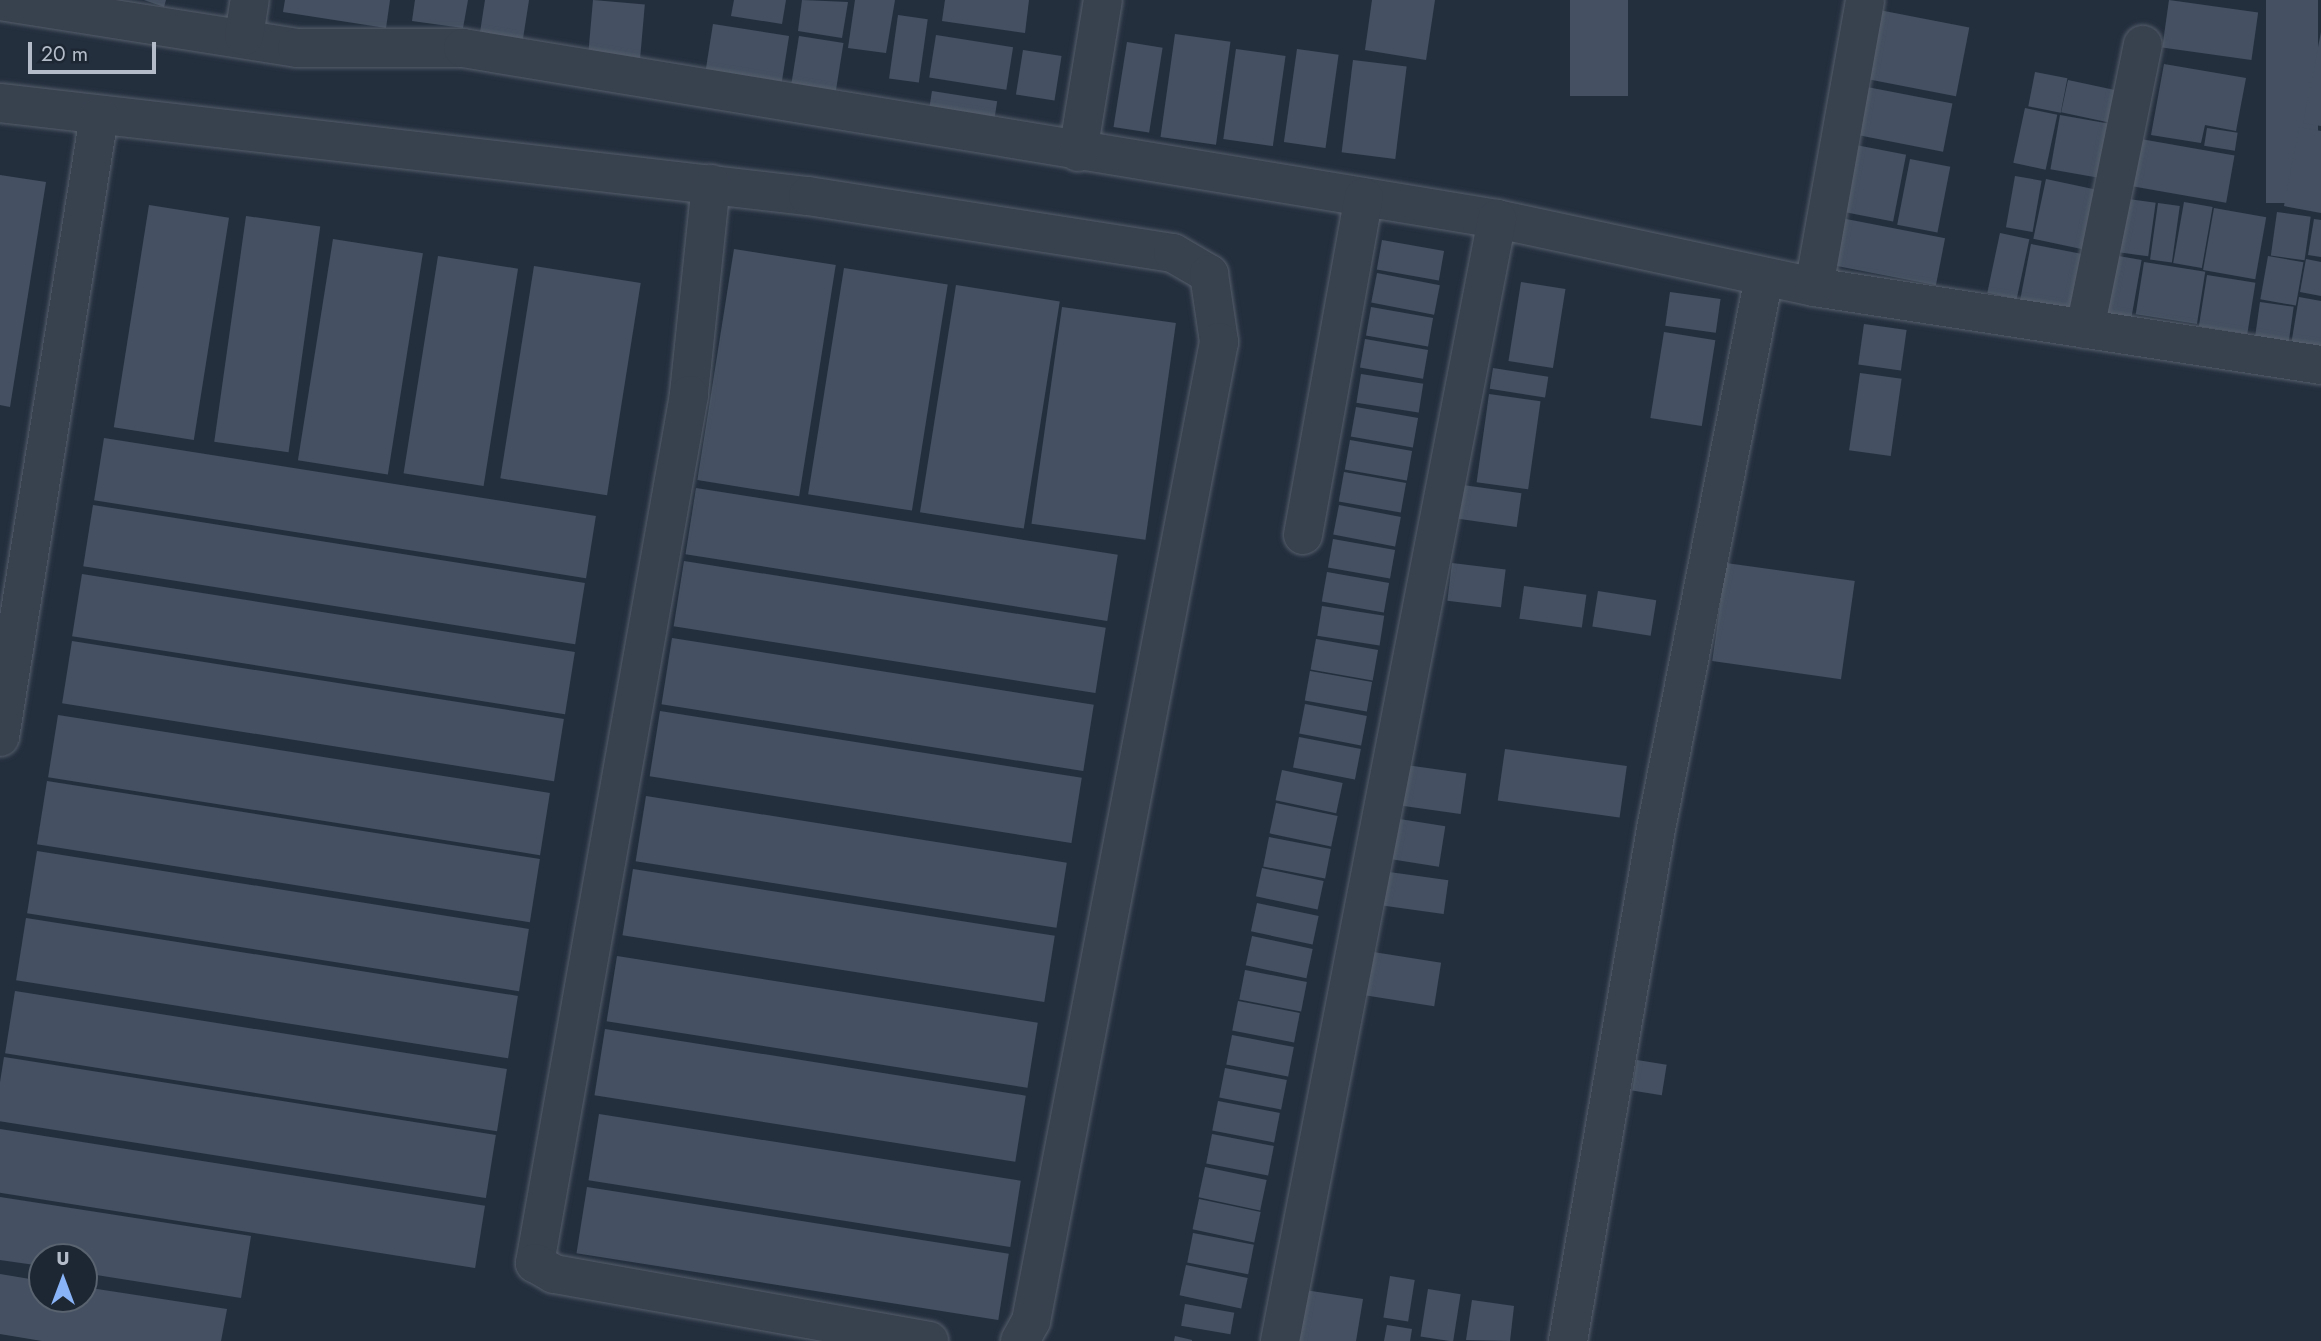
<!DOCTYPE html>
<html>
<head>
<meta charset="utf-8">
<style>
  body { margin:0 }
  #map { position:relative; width:2321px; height:1341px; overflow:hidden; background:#242f3e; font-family:Jost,sans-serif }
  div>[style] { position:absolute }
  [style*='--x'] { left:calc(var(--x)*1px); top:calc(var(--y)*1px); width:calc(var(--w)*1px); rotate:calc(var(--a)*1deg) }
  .building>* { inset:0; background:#455162; transform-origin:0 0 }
  .roads { filter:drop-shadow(0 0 2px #565f6c) drop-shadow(0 0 2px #565f6c) }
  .minor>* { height:38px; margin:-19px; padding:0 19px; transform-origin:19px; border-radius:19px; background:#38414e }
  span { translate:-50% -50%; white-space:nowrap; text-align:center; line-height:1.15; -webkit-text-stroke:5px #1d2633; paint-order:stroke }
  .north { position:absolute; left:28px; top:1243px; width:70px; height:70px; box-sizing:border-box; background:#1d2633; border:2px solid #59626f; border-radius:50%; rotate:0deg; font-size:19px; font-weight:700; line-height:28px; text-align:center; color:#b4bcc9 }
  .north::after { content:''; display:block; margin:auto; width:24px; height:32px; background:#8ab4f8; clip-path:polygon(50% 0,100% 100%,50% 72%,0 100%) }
  .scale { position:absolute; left:28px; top:42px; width:128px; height:32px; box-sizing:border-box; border:4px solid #b4bcc9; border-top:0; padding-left:9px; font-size:21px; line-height:24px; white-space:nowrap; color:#b4bcc9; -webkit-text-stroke:5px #1d2633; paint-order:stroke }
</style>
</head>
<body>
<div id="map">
  <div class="building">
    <i style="clip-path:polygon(144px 0,166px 0,164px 7px)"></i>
    <i style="clip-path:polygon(285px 0,390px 0,386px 28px,283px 12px)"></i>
    <i style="clip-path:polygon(415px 0,468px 0,463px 28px,412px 21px)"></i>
    <i style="clip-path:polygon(485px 0,529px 0,522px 45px,479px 39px)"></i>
    <i style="left:593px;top:0;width:52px;height:59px;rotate:5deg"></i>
    <i style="clip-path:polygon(734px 0,786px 0,782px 24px,731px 16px)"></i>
    <i style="clip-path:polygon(802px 0,848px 2px,842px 38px,798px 31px)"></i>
    <i style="clip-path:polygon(855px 0,895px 0,886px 53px,848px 48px)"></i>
    <i style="clip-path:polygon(945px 0,1029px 0,1025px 33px,942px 21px)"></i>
    <i style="clip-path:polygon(1372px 0,1435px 0,1426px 60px,1365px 50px)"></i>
    <i style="left:1570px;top:0;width:58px;height:96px"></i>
    <i style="left:2169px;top:0;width:90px;height:48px;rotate:8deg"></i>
    <i style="left:2266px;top:0;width:52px;height:203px"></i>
    <i style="left:1879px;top:10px;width:92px;height:70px;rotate:11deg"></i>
    <i style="left:898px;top:15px;width:30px;height:64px;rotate:8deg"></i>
    <i style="left:713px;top:24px;width:77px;height:47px;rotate:9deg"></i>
    <i style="clip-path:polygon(2321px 32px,2321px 126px,2303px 123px)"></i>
    <i style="left:1175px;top:34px;width:56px;height:104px;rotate:8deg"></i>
    <i style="left:936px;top:35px;width:78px;height:43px;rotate:9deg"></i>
    <i style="left:799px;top:36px;width:45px;height:56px;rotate:9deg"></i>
    <i style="left:1127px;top:42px;width:36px;height:86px;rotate:9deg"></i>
    <i style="left:1236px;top:49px;width:50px;height:91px;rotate:8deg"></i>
    <i style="left:1297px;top:49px;width:42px;height:94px;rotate:8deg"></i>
    <i style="left:1023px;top:50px;width:39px;height:45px;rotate:9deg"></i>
    <i style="left:1353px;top:60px;width:54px;height:93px;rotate:7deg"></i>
    <i style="clip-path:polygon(2164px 64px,2246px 78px,2236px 131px,2205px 125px,2201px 143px,2151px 135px)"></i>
    <i style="left:2035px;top:72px;width:33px;height:35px;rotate:11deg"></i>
    <i style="left:2068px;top:80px;width:55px;height:33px;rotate:12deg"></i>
    <i style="left:1867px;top:87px;width:87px;height:49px;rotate:11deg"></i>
    <i style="left:932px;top:91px;width:66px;height:23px;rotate:9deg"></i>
    <i style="left:2025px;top:108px;width:33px;height:56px;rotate:12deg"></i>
    <i style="left:2060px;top:115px;width:56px;height:55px;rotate:10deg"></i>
    <i style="clip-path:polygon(2299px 127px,2321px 131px,2321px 213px,2284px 206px)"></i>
    <i style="left:2207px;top:128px;width:31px;height:18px;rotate:9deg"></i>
    <i style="left:2135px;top:138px;width:101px;height:48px;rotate:10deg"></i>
    <i style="left:1856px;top:145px;width:51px;height:68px;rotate:11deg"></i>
    <i style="left:1910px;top:159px;width:41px;height:67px;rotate:11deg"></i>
    <i style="clip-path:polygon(0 175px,46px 182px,10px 407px,0 405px)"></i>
    <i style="left:2015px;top:176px;width:27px;height:52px;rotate:10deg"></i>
    <i style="left:2046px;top:179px;width:54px;height:61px;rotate:12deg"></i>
    <i style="left:2121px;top:198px;width:35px;height:54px;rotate:8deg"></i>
    <i style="left:2184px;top:202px;width:29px;height:62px;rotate:10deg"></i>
    <i style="left:2158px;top:203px;width:22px;height:57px;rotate:8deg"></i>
    <i style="left:149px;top:205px;width:81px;height:225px;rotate:9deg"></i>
    <i style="left:2214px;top:208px;width:53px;height:63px;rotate:10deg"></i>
    <i style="left:2277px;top:212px;width:34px;height:44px;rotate:8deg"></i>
    <i style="left:246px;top:216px;width:75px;height:228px;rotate:8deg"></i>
    <i style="left:1841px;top:218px;width:106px;height:48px;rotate:11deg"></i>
    <i style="clip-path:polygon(2314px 219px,2321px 220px,2321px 257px,2308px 255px)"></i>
    <i style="left:2000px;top:233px;width:30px;height:61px;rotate:12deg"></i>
    <i style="left:333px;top:239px;width:91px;height:224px;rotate:9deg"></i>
    <i style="left:1382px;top:240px;width:63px;height:30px;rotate:10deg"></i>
    <i style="left:2031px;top:244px;width:56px;height:58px;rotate:11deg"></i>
    <i style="left:734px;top:249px;width:103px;height:234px;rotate:9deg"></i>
    <i style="left:2113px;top:255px;width:29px;height:62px;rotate:10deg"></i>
    <i style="left:438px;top:256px;width:81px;height:220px;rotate:9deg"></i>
    <i style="left:2268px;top:256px;width:36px;height:44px;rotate:10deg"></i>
    <i style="clip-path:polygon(2306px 259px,2321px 262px,2321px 296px,2300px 292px)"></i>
    <i style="left:2144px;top:262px;width:62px;height:53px;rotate:9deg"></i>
    <i style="left:534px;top:266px;width:108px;height:215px;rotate:9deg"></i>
    <i style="left:844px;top:268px;width:105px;height:229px;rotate:9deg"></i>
    <i style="left:1377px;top:273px;width:64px;height:30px;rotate:11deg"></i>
    <i style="left:2207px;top:275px;width:49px;height:52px;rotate:9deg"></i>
    <i style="left:1521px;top:282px;width:45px;height:80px;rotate:9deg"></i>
    <i style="left:956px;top:285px;width:105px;height:230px;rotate:9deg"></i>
    <i style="left:1670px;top:292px;width:51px;height:34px;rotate:8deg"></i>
    <i style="clip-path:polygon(2299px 297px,2321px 301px,2321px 350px,2291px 345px)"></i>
    <i style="left:2260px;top:302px;width:34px;height:39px;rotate:8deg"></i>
    <i style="left:1062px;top:307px;width:115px;height:219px;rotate:8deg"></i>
    <i style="left:1371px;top:307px;width:63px;height:29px;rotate:10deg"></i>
    <i style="left:1864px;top:324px;width:43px;height:41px;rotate:8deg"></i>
    <i style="left:1664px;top:332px;width:52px;height:87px;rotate:9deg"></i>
    <i style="left:1365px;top:339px;width:64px;height:29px;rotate:10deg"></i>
    <i style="left:1493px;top:368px;width:56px;height:21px;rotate:9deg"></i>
    <i style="left:1860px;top:373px;width:42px;height:78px;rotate:8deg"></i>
    <i style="left:1361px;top:374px;width:63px;height:29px;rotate:9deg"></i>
    <i style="left:1489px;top:394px;width:52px;height:89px;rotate:8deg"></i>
    <i style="left:1356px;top:407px;width:63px;height:30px;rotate:10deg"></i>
    <i style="left:104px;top:438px;width:498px;height:63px;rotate:9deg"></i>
    <i style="left:1350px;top:440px;width:63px;height:30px;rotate:10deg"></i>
    <i style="left:1344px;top:472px;width:63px;height:30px;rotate:10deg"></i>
    <i style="left:1463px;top:485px;width:59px;height:34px;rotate:8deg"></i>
    <i style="left:696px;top:488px;width:427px;height:67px;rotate:9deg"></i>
    <i style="left:93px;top:505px;width:498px;height:62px;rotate:9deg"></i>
    <i style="left:1339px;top:505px;width:63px;height:30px;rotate:11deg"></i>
    <i style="left:1333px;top:539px;width:63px;height:29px;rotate:10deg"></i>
    <i style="left:684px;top:561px;width:427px;height:66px;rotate:9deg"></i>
    <i style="left:1452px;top:563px;width:54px;height:38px;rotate:7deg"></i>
    <i style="left:1726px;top:563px;width:130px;height:99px;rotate:8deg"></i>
    <i style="left:1327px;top:572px;width:63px;height:30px;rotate:10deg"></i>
    <i style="left:82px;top:574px;width:499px;height:63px;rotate:9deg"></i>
    <i style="left:1524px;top:586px;width:63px;height:33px;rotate:8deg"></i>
    <i style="left:1598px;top:591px;width:59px;height:36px;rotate:9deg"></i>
    <i style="left:1322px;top:606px;width:63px;height:30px;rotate:9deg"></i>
    <i style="left:672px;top:638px;width:427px;height:67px;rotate:9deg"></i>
    <i style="left:1316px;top:639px;width:63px;height:31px;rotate:10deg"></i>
    <i style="left:72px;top:641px;width:498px;height:63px;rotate:9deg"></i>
    <i style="left:1310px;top:671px;width:63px;height:30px;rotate:10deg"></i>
    <i style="left:1305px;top:704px;width:63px;height:30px;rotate:11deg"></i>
    <i style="left:660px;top:711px;width:427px;height:66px;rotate:9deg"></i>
    <i style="left:58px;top:715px;width:498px;height:63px;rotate:9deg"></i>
    <i style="left:1299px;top:737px;width:63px;height:31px;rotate:11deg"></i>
    <i style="left:1505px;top:749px;width:123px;height:52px;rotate:8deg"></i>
    <i style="left:1399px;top:764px;width:68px;height:41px;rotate:8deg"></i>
    <i style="left:1282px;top:770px;width:62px;height:31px;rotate:12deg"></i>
    <i style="left:47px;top:781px;width:499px;height:64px;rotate:9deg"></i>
    <i style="left:646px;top:796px;width:426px;height:66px;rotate:9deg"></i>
    <i style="left:1276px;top:803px;width:63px;height:31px;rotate:12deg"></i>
    <i style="left:1387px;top:817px;width:59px;height:41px;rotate:9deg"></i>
    <i style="left:1269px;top:837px;width:63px;height:30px;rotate:11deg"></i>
    <i style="left:37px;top:851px;width:498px;height:63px;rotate:9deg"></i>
    <i style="left:1262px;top:868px;width:63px;height:29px;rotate:12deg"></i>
    <i style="left:633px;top:869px;width:427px;height:67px;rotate:9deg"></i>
    <i style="left:1382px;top:871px;width:67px;height:34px;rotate:8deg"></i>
    <i style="left:1257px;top:903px;width:63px;height:29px;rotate:12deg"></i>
    <i style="left:26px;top:918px;width:498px;height:63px;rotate:9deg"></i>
    <i style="left:1252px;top:936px;width:62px;height:30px;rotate:12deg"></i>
    <i style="left:1367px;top:951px;width:75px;height:44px;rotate:9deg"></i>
    <i style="left:617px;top:956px;width:426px;height:66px;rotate:9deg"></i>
    <i style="left:1245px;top:970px;width:63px;height:30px;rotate:11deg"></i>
    <i style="left:15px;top:991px;width:498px;height:63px;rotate:9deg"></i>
    <i style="left:1238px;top:1001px;width:63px;height:30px;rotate:11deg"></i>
    <i style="left:605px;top:1029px;width:426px;height:67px;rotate:9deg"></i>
    <i style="left:1232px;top:1035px;width:63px;height:30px;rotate:11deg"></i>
    <i style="left:4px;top:1057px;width:498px;height:64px;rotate:9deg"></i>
    <i style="left:1637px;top:1060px;width:30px;height:31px;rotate:9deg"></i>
    <i style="left:1225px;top:1068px;width:63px;height:30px;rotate:11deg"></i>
    <i style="left:1218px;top:1101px;width:63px;height:30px;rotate:11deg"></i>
    <i style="left:599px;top:1114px;width:427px;height:67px;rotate:9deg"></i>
    <i style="left:0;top:1129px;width:491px;height:63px;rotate:9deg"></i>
    <i style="left:1212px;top:1134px;width:63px;height:30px;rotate:11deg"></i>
    <i style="left:1205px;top:1167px;width:63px;height:31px;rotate:12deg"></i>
    <i style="left:587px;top:1187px;width:427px;height:67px;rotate:9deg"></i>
    <i style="clip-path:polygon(0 1197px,251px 1236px,241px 1298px,84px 1273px,84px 1257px,42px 1257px,42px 1266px,0 1260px)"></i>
    <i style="left:1199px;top:1199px;width:63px;height:31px;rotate:12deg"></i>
    <i style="left:1193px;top:1233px;width:62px;height:30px;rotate:11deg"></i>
    <i style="left:1186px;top:1265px;width:63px;height:31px;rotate:12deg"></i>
    <i style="clip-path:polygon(0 1274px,42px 1281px,42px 1299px,84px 1299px,84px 1287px,227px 1309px,221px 1341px,42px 1341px,0 1334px)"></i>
    <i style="left:1390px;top:1276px;width:25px;height:42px;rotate:9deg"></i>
    <i style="left:1428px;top:1289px;width:33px;height:48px;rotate:9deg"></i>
    <i style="clip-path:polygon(1305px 1290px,1363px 1299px,1356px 1341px,1298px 1341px)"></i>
    <i style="clip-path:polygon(1472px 1300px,1514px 1306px,1510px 1341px,1466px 1340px)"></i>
    <i style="left:1185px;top:1304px;width:50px;height:22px;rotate:10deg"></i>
    <i style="clip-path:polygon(1387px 1325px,1412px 1329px,1410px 1341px,1384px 1341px)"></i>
    <i style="clip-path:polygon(1175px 1336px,1192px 1340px,1192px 1341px,1174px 1341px)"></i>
  </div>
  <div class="roads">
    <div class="minor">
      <i style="--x:0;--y:1;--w:301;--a:9"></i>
      <i style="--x:297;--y:48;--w:166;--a:0"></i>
      <i style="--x:463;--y:48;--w:1048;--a:9.39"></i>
      <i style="--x:1497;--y:219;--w:324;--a:12.1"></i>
      <i style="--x:1814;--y:287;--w:513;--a:8.75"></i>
      <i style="--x:244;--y:36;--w:36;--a:-81"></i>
      <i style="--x:0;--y:103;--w:813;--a:6.57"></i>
      <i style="--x:808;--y:196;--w:369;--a:8.9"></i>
      <i style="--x:1173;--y:253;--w:42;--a:30.3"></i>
      <i style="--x:1209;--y:274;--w:69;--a:81.6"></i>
      <i style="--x:1219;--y:342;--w:997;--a:100.87"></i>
      <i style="--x:1031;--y:1321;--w:23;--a:119"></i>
      <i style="--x:1078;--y:152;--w:154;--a:-80.7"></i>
      <i style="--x:711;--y:184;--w:212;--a:96"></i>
      <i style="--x:689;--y:395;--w:882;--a:100.06"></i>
      <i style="--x:535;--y:1263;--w:22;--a:30"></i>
      <i style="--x:554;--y:1274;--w:381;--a:10.1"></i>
      <i style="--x:1814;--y:287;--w:291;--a:-79.9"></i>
      <i style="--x:2085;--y:329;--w:290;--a:-78.5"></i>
      <i style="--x:1303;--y:535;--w:343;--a:-79.8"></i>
      <i style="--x:0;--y:737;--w:629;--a:-80.94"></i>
      <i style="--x:1280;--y:1341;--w:1143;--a:-79.05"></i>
      <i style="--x:1568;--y:1341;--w:520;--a:-80.25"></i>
      <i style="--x:1656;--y:829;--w:562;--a:-78.93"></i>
    </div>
  </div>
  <div class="north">U</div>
  <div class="scale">20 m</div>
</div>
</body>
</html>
